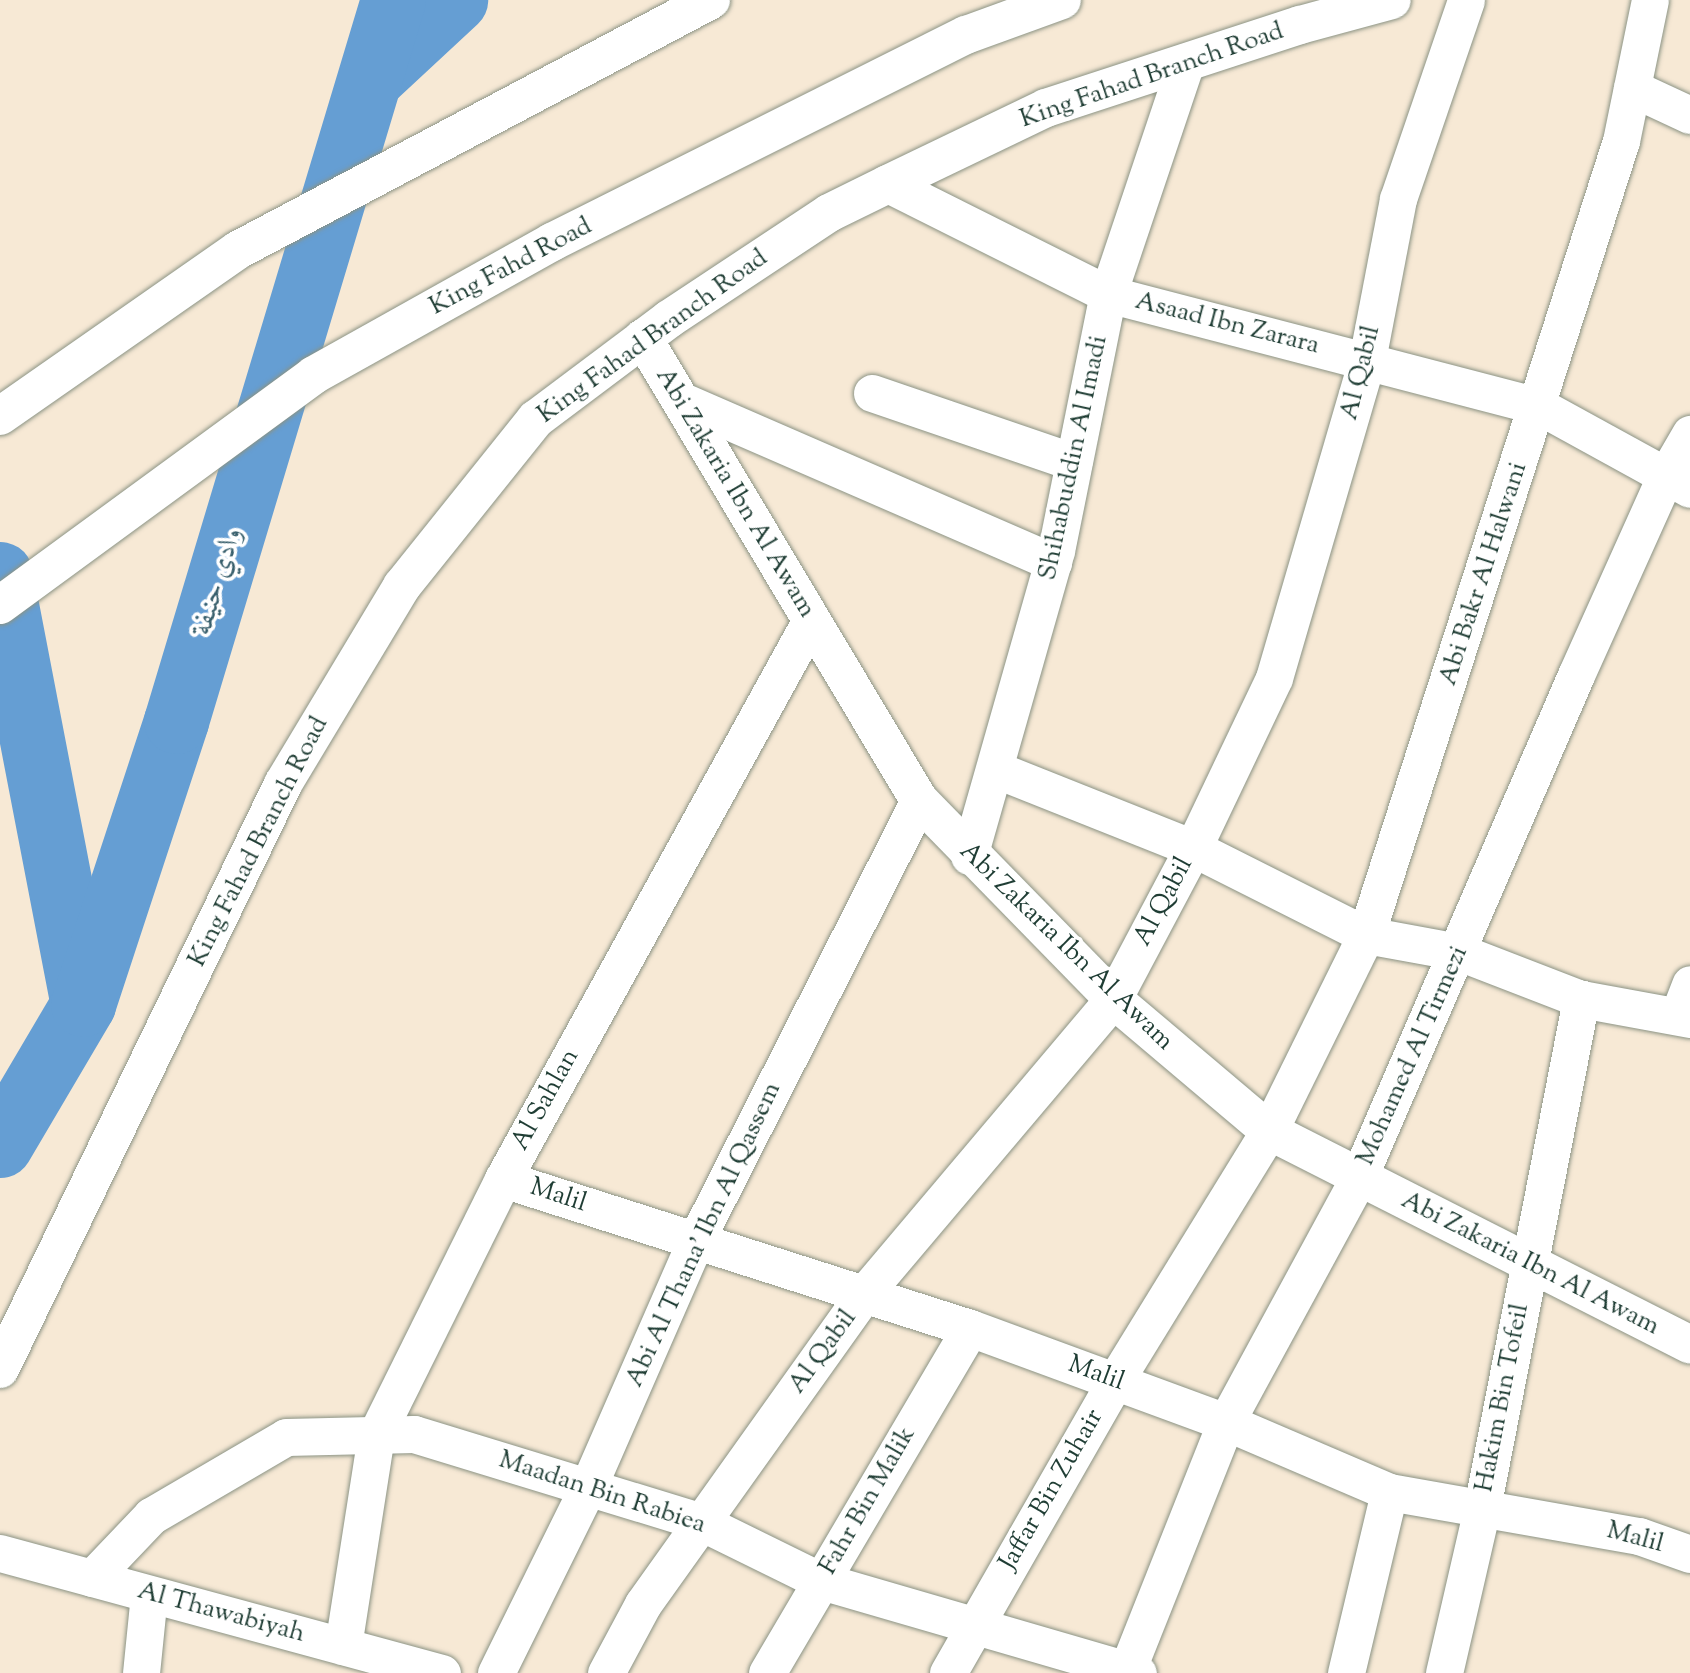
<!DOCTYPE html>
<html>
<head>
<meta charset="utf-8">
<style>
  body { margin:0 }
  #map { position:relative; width:1690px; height:1673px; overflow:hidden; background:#f7e9d5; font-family:"Sorts Mill Goudy",Amiri,serif }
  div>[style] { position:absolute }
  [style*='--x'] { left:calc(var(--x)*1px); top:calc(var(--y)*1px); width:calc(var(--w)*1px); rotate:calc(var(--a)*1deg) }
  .river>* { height:65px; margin:-32.5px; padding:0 32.5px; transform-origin:32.5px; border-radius:32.5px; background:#659ed3 }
  .roads { filter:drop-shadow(0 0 2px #8b9384) drop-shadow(0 0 2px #8b9384) }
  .street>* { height:37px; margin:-18.5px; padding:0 18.5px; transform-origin:18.5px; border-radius:18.5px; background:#fff }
  .secondary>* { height:38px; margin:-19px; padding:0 19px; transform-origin:19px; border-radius:19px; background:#fff }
  .primary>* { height:38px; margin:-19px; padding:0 19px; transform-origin:19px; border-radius:19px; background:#fff }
  .highway>* { height:38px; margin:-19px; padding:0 19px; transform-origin:19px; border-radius:19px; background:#fff }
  span { translate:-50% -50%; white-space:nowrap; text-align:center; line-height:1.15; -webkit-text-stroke:7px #fff; paint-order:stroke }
  .street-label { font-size:26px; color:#1f3d34 }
  .water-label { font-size:28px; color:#385f6c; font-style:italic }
</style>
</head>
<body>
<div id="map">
  <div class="river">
    <i style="--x:371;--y:78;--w:115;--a:-42.9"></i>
    <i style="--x:0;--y:574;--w:434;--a:79.1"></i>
    <i style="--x:0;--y:1145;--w:164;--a:-59.5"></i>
    <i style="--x:83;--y:1004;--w:298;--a:-71.8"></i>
    <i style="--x:176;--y:721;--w:753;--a:-73.25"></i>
  </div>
  <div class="roads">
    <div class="street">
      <i style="--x:1632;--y:88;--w:64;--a:25"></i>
      <i style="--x:888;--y:184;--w:246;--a:26.6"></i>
      <i style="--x:1108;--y:294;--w:445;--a:14.6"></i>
      <i style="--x:1539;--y:406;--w:172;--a:28.8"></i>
      <i style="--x:872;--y:393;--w:213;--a:18.9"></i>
      <i style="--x:680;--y:400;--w:407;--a:23.5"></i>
      <i style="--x:997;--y:770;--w:211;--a:21.7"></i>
      <i style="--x:1193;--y:848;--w:194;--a:26.7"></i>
      <i style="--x:1366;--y:935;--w:95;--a:10.4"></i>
      <i style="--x:1459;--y:952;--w:131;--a:21.1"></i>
      <i style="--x:1581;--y:999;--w:111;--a:10.4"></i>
      <i style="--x:969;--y:856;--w:317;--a:-74.1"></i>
      <i style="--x:1056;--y:551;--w:262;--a:-78.6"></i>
      <i style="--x:1108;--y:294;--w:245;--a:-71.4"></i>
      <i style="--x:1678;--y:1016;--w:34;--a:-69"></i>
      <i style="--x:503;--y:1179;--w:490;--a:17.7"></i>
      <i style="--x:970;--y:1328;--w:273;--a:20.2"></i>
      <i style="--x:1226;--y:1422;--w:177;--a:23.2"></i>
      <i style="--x:1389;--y:1492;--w:254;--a:10"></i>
      <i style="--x:1639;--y:1536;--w:54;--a:19.4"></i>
      <i style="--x:0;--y:1553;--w:458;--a:15.2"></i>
      <i style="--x:92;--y:1578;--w:86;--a:-46.4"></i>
      <i style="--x:151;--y:1516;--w:156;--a:-30.3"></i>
      <i style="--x:286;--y:1437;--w:128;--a:-1.3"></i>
      <i style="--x:414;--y:1434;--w:300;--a:17"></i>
      <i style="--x:701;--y:1522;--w:134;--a:26.2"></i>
      <i style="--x:821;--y:1581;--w:330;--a:16.2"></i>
      <i style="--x:343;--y:1646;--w:214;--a:-81.1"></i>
      <i style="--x:376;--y:1435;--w:286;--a:-63.6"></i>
      <i style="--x:503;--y:1179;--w:638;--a:-61.15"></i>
      <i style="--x:141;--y:1673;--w:79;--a:-84.2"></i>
      <i style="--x:496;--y:1673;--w:208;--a:-63.7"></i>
      <i style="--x:588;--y:1487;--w:270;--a:-66.4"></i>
      <i style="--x:696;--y:1240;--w:493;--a:-63.1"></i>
      <i style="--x:606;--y:1673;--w:78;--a:-61.8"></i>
      <i style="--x:643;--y:1604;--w:381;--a:-54.5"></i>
      <i style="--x:864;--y:1294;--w:386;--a:-49.8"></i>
      <i style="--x:1113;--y:999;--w:171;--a:-62.1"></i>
      <i style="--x:1193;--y:848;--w:188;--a:-64.5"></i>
      <i style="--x:1274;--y:678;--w:331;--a:-73.7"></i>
      <i style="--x:1367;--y:360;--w:164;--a:-79.1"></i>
      <i style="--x:1398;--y:199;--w:210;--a:-71.1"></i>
      <i style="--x:767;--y:1673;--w:400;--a:-59.5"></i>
      <i style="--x:948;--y:1673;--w:336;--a:-60.2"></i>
      <i style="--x:1115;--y:1381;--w:294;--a:-58.4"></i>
      <i style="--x:1269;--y:1131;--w:219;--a:-63.7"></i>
      <i style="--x:1366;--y:935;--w:834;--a:-72.2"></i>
      <i style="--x:1621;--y:141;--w:144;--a:-78.4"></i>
      <i style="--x:1126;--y:1673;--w:270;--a:-68.3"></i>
      <i style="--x:1226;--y:1422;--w:279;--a:-61.5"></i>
      <i style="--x:1359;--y:1177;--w:547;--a:-66.62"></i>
      <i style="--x:1576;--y:675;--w:217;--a:-65.8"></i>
      <i style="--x:1665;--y:477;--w:50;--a:-59.8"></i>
      <i style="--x:1346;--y:1673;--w:186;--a:-76.6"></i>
      <i style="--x:1444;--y:1673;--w:169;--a:-77"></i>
      <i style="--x:1482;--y:1508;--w:519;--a:-78.99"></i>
    </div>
    <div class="secondary">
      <i style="--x:643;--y:338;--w:538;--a:59.15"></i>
      <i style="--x:919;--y:800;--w:278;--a:45.7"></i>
      <i style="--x:1113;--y:999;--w:204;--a:40.2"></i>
      <i style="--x:1269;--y:1131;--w:472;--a:26.9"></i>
    </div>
    <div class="primary">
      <i style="--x:0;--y:1369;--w:650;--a:-64.18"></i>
      <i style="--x:283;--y:784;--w:231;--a:-59"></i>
      <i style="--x:402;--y:586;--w:214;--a:-51.3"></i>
      <i style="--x:536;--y:419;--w:166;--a:-36.9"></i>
      <i style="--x:669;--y:319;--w:192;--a:-33.5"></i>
      <i style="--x:829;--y:213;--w:66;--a:-26.2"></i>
      <i style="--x:888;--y:184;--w:175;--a:-25.7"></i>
      <i style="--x:1046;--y:108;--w:267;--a:-18.1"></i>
      <i style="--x:1300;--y:25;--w:95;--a:-15.2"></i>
    </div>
    <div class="highway">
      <i style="--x:0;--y:416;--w:290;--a:-34.9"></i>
      <i style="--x:238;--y:250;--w:535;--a:-27.86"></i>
      <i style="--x:0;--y:605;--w:389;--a:-36.2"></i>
      <i style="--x:314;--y:375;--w:273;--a:-29.2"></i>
      <i style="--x:552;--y:242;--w:463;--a:-26.6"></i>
      <i style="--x:966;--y:35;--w:102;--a:-20"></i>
    </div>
  </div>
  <div class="street-label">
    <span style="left:1152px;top:76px;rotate:-19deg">King Fahad Branch Road</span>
    <span style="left:511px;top:267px;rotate:-28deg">King Fahd Road</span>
    <span style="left:1227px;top:324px;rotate:14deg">Asaad Ibn Zarara</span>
    <span style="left:653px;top:337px;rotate:-36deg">King Fahad Branch Road</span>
    <span style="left:1361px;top:373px;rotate:-76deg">Al Qabil</span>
    <span style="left:1074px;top:458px;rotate:-78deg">Shihabuddin Al Imadi</span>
    <span style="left:735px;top:493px;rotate:59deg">Abi Zakaria Ibn Al Awam</span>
    <span style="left:1484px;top:574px;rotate:-72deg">Abi Bakr Al Halwani</span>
    <span style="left:259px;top:842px;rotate:-63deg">King Fahad Branch Road</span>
    <span style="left:1164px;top:902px;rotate:-62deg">Al Qabil</span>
    <span style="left:1066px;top:947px;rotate:44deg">Abi Zakaria Ibn Al Awam</span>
    <span style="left:1413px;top:1056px;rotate:-66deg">Mohamed Al Tirmezi</span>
    <span style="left:546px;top:1100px;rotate:-61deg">Al Sahlan</span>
    <span style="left:558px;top:1196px;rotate:18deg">Malil</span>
    <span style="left:704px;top:1235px;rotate:-65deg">Abi Al Thana' Ibn Al Qassem</span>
    <span style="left:1530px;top:1264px;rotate:27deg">Abi Zakaria Ibn Al Awam</span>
    <span style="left:823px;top:1352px;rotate:-54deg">Al Qabil</span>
    <span style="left:1096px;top:1374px;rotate:20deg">Malil</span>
    <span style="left:1503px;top:1398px;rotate:-79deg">Hakim Bin Tofeil</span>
    <span style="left:1052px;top:1490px;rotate:-60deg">Jaffar Bin Zuhair</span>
    <span style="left:602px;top:1493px;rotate:18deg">Maadan Bin Rabiea</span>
    <span style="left:868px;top:1501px;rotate:-60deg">Fahr Bin Malik</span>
    <span style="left:1635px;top:1538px;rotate:15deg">Malil</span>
    <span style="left:221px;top:1613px;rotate:15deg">Al Thawabiyah</span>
  </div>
  <div class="water-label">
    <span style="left:218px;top:581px;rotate:-73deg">وادي حنيفة</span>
  </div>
</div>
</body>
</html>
